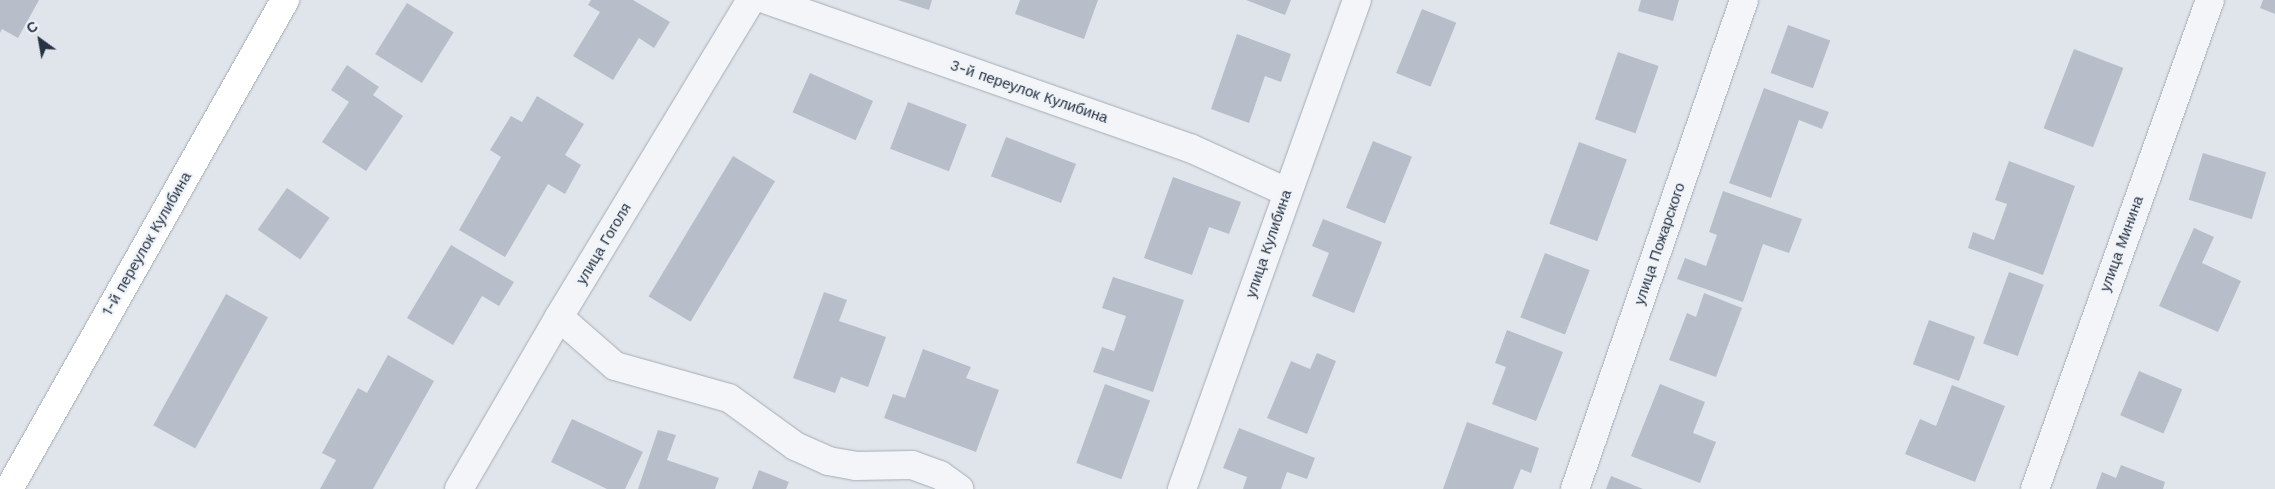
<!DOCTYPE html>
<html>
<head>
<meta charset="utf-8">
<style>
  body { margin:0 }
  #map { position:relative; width:2275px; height:489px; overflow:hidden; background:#e0e5eb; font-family:"Work Sans",sans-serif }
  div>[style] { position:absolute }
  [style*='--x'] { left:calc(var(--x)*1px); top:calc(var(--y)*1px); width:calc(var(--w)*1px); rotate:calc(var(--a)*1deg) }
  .building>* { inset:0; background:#b7bec9; transform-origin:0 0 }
  .roads { filter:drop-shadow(0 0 1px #a5acb6) drop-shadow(0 0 1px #a5acb6) }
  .street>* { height:28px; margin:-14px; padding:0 14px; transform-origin:14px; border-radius:14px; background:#f3f5f8 }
  .secondary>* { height:28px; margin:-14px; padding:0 14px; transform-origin:14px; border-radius:14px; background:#fff }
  span { translate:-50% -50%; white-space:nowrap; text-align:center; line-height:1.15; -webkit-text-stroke:4.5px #f0f4f8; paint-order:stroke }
  .street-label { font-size:15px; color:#273344 }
  .north { position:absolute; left:15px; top:15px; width:50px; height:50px; -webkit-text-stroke:4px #f0f4f8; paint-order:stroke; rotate:328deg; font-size:14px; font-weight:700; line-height:20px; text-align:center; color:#273344 }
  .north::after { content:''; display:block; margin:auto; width:18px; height:22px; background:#273344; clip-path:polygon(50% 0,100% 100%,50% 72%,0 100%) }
</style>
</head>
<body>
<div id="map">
  <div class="building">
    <i style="clip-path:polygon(0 0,39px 0,18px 38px,2px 29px,0 33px)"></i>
    <i style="clip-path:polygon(591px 0,633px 0,670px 22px,654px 48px,639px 38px,613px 80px,573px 56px,600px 12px,588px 5px)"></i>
    <i style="clip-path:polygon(898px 0,932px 0,929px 10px)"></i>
    <i style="clip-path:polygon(1020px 0,1098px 0,1084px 39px,1015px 14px)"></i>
    <i style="clip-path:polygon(1246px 0,1291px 0,1285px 15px)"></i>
    <i style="clip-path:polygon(1641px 0,1679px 0,1673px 21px,1638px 11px)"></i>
    <i style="clip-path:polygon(2263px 0,2275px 0,2275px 14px,2260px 8px)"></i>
    <i style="left:407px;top:3px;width:55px;height:60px;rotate:32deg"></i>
    <i style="left:1422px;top:9px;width:37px;height:69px;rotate:22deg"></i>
    <i style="left:1788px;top:25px;width:45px;height:51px;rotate:20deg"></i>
    <i style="clip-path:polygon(1237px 34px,1291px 54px,1281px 82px,1265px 76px,1249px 123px,1211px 109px)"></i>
    <i style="left:2074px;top:49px;width:53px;height:85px;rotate:21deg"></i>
    <i style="left:1618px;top:52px;width:43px;height:71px;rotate:19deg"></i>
    <i style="clip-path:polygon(347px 65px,379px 87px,373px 95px,403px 116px,366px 171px,322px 142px,349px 102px,331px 90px)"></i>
    <i style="left:810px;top:73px;width:69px;height:43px;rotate:24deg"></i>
    <i style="clip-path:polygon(1764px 88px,1829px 112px,1822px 129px,1799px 120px,1771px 198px,1729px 183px)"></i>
    <i style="clip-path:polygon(537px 96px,584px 124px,565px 155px,581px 165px,565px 194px,548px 184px,505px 257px,459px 230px,501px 157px,490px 150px,511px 116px,522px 122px)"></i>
    <i style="left:908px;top:102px;width:63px;height:50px;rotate:21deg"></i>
    <i style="left:1006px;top:137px;width:75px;height:42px;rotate:21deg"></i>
    <i style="left:1373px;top:141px;width:42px;height:72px;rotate:22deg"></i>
    <i style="left:1579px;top:142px;width:51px;height:87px;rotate:20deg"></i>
    <i style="left:2203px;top:153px;width:66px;height:49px;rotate:17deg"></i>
    <i style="left:733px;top:156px;width:49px;height:164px;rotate:31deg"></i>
    <i style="clip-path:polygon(2009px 161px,2075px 186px,2043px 275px,1968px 248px,1973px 232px,1994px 240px,2007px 204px,1995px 200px)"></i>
    <i style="clip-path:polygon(1173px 177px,1241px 202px,1229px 234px,1209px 227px,1192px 275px,1144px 258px)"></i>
    <i style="left:287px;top:188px;width:52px;height:51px;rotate:35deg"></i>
    <i style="clip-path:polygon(1723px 191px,1802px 219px,1789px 253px,1763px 244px,1743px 302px,1677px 279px,1685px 258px,1706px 266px,1717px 235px,1709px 232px)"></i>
    <i style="clip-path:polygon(1323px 219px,1382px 242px,1354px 313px,1312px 296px,1329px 253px,1312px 246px)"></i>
    <i style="clip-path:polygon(2194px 228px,2214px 237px,2202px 263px,2241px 281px,2218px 332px,2159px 306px)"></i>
    <i style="clip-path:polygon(451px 245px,514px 282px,499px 306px,482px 296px,453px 345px,407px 318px)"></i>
    <i style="left:1545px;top:253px;width:48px;height:69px;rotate:21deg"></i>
    <i style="left:2009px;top:272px;width:37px;height:76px;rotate:20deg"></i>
    <i style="clip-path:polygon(1113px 277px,1184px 300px,1153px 392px,1093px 372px,1102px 347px,1114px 351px,1126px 316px,1102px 308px)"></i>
    <i style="clip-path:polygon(824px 292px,847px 300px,839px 321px,886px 337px,868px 387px,841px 377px,835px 393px,793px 378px)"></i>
    <i style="clip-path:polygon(1704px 293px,1742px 308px,1716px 377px,1669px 360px,1687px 313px,1696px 317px)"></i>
    <i style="left:226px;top:294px;width:48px;height:150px;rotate:29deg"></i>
    <i style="left:1929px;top:320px;width:49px;height:47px;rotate:20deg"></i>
    <i style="clip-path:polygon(1507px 330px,1563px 352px,1536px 421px,1492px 404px,1506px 367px,1495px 363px)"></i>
    <i style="clip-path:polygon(923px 349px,971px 367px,966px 378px,999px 390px,976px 452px,884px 418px,893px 394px,905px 398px)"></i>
    <i style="clip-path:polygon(1317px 353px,1336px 361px,1307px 434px,1267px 418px,1291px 361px,1310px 369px)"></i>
    <i style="clip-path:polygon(388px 355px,434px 381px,373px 489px,320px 489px,336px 460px,322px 453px,358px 388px,367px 393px)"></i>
    <i style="left:2139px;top:371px;width:47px;height:48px;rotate:23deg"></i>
    <i style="left:1105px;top:384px;width:48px;height:84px;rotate:20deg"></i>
    <i style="clip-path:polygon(1660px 384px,1705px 402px,1693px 433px,1716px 442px,1700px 483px,1631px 456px)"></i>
    <i style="clip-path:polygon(1952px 385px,2005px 406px,1975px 482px,1905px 454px,1920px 419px,1936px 426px)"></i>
    <i style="clip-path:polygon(572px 419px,643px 452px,625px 489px,607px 489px,551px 462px)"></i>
    <i style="clip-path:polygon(1467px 422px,1539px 448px,1531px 473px,1521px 469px,1513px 489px,1443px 489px)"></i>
    <i style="clip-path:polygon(1239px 428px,1315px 458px,1307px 479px,1287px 472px,1281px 489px,1243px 489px,1247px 477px,1223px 468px)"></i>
    <i style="clip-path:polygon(658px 430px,676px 435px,667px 460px,719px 478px,715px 489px,638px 489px)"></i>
    <i style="clip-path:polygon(2121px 465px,2165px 482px,2163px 489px,2096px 489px,2102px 472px,2116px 478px)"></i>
    <i style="clip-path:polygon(759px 470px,789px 482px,786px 489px,752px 489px)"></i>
    <i style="clip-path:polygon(1611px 476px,1643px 489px,1606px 489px)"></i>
  </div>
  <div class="roads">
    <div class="street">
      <i style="--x:767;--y:0;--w:448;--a:19.3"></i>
      <i style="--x:1190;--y:148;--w:107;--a:24.4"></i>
      <i style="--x:559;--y:317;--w:74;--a:41.2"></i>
      <i style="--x:615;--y:366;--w:118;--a:15.7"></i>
      <i style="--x:729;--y:398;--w:82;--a:36"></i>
      <i style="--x:795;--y:446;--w:36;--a:24"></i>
      <i style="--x:828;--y:461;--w:28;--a:10"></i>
      <i style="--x:856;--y:466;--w:56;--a:-1"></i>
      <i style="--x:912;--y:465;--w:30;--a:20"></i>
      <i style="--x:940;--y:475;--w:24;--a:36"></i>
      <i style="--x:459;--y:489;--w:199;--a:-59.8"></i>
      <i style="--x:559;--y:317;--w:371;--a:-58.8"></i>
      <i style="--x:1182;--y:489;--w:519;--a:-70.31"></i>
      <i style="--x:1575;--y:489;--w:517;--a:-70.93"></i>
      <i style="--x:2035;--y:489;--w:519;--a:-70.31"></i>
    </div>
    <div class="secondary">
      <i style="--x:9;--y:489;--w:562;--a:-60.56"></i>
    </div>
  </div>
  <div class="street-label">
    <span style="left:1029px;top:92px;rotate:19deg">3-й переулок Кулибина</span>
    <span style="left:147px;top:244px;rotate:-60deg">1-й переулок Кулибина</span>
    <span style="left:604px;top:244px;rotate:-59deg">улица Гоголя</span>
    <span style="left:1269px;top:244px;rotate:-71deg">улица Кулибина</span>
    <span style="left:1660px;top:244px;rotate:-71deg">улица Пожарского</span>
    <span style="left:2122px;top:244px;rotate:-70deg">улица Минина</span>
  </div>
  <div class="north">С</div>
</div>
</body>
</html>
